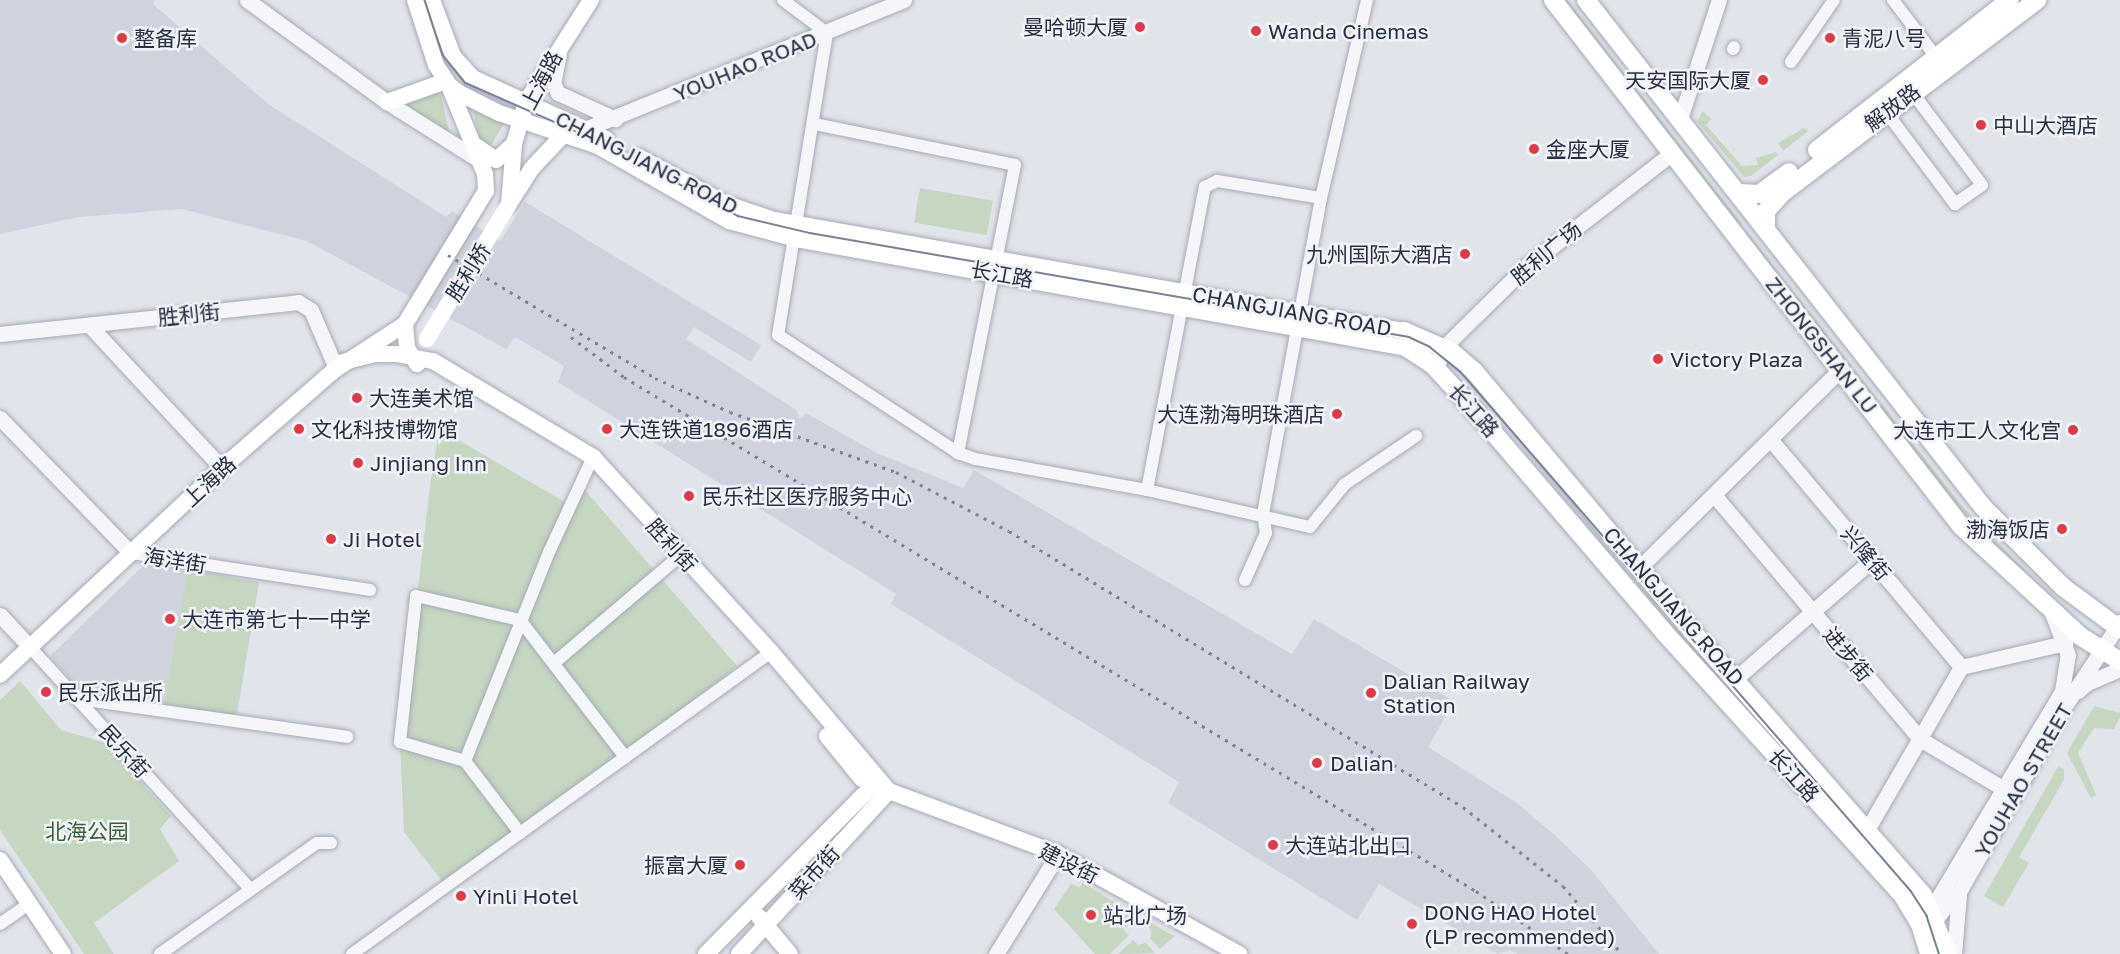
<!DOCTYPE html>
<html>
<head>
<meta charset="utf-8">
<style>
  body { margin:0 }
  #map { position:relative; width:2120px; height:954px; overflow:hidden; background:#e1e4eb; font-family:"Golos Text","Noto Sans SC",sans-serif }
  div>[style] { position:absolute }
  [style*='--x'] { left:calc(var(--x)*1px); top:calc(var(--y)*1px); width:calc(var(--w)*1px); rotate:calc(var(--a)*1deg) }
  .built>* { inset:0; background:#cfd3dd }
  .green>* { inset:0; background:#c5d6c1; transform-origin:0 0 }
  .roads { filter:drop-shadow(0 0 2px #a6aab6) drop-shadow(0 0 2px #a6aab6) }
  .minor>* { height:12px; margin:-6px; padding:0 6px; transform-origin:6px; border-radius:6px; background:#f4f6f9 }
  .tertiary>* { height:15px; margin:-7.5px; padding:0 7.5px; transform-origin:7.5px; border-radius:7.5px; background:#f4f6f9 }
  .secondary>* { height:16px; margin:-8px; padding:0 8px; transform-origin:8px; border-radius:8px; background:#fff }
  .primary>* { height:18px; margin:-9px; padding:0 9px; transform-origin:9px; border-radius:9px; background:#fff }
  .tram>* { height:1.5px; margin:-0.75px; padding:0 0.75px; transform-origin:0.75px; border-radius:0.75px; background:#798296 }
  .rail>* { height:3px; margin-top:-1.5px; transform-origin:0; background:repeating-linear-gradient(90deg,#798296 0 3px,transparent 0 9px) }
  .secondary-bridge>* { height:16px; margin:-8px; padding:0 8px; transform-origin:8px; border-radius:8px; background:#fff }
  .dots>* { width:16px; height:16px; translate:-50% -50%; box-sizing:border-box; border:3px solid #f1f3f8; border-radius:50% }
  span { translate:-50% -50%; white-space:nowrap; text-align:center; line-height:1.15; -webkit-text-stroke:5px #f1f3f8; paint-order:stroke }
  .poi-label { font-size:21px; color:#283045 }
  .right { translate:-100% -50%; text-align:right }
  .left { translate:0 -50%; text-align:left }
  .street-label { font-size:21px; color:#283045 }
  .park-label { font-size:21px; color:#396234 }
</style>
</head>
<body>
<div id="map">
  <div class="built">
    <i style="clip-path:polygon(0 0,155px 0,153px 4px,268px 104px,446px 217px,452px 211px,500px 241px,525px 202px,761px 345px,751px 362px,694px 327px,686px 339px,796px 410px,800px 419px,806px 413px,877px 453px,963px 488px,974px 470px,1292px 654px,1314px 619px,1454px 701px,1428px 747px,1517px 803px,1558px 838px,1592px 871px,1659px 954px,1518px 954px,1510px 950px,1498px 954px,1379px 884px,1357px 920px,1168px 803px,1179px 782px,891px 604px,896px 594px,558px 382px,564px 366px,515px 337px,506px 349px,307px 241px,182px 209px,79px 217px,0 234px)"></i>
    <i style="clip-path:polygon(148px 561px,259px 582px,237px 716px,83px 693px,50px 656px)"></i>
  </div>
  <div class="green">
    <i style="clip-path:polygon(1564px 0,1567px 0,1742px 224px,1739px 226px)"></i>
    <i style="clip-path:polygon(434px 91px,441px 95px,450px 135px,402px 103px)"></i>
    <i style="clip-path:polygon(473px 111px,506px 120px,490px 147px,481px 144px)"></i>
    <i style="clip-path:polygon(1703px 111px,1711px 119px,1706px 125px,1742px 166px,1758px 165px,1756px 158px,1776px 152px,1778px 155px,1751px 176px,1744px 177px,1697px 121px)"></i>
    <i style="clip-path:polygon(1804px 128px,1808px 131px,1783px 151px,1778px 143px)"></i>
    <i style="left:920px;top:188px;width:74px;height:35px;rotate:10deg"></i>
    <i style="clip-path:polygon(1746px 231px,1961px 505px,2084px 631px,1958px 507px,1743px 234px)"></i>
    <i style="clip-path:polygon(448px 434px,570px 505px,584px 489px,737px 666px,625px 757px,446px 886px,404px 832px,400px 742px,430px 486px,438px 437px)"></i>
    <i style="left:188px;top:570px;width:72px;height:136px;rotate:10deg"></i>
    <i style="clip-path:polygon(20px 681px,61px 730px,106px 743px,171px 816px,160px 829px,179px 861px,94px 923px,114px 954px,84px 954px,0 830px,0 700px)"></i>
    <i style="clip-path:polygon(2094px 706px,2120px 713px,2120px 717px,2114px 729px,2094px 728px,2078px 753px,2096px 795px,2091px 798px,2067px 753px)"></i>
    <i style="clip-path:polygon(2058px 767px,2064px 769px,2064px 780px,2019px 857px,2029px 863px,2003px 907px,1984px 896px)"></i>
    <i style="clip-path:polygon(1083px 883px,1137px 916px,1123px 929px,1129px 935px,1110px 954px,1095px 954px,1054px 909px,1071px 884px,1080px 887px)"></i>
    <i style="clip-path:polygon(1141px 917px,1168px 933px,1175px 936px,1160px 949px,1150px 938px,1152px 932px)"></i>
    <i style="clip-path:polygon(1133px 940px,1138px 945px,1146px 943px,1155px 953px,1118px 954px)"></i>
  </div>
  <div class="roads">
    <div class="minor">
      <i style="--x:783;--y:0;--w:55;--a:36.9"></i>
      <i style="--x:827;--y:33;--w:306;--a:99.2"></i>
      <i style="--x:778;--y:335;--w:215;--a:33.2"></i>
      <i style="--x:958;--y:453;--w:18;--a:19"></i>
      <i style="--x:975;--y:459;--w:175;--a:10.2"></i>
      <i style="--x:1147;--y:490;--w:167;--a:12.8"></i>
      <i style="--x:1310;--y:527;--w:55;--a:-50.9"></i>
      <i style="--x:1345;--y:484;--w:86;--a:-34.1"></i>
      <i style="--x:1893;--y:0;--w:71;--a:53"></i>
      <i style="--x:1733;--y:49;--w:2;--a:-63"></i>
      <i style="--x:1791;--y:62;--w:75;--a:-55.3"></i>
      <i style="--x:1884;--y:109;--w:119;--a:53.2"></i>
      <i style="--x:1955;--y:204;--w:33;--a:-35"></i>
      <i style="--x:1982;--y:185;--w:116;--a:-127"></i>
      <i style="--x:815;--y:124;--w:204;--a:11.6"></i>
      <i style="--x:1015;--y:165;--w:294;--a:101.2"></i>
      <i style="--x:1147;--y:490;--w:309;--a:-79.2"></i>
      <i style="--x:1205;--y:187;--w:13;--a:-27"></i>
      <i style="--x:1217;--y:181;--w:105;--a:9.3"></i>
      <i style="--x:131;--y:553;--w:242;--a:8.8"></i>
      <i style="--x:1245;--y:580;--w:51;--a:-65.9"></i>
      <i style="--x:1266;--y:533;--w:19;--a:-99"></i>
      <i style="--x:1263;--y:514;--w:321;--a:-79.6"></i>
      <i style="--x:1321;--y:198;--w:203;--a:-76.9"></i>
      <i style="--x:30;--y:647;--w:326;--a:47.7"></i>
      <i style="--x:554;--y:663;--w:167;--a:-40.4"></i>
      <i style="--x:78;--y:699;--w:272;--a:8"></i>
      <i style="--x:465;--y:761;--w:68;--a:-163.7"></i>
      <i style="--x:400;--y:742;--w:147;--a:-83.7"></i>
      <i style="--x:416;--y:596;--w:107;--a:13"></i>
      <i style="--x:520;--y:620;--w:173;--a:52.5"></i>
      <i style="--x:465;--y:761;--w:227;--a:-68.1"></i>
      <i style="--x:550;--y:550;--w:102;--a:-65.2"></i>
      <i style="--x:465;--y:761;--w:91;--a:52.6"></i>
      <i style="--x:0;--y:924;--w:33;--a:-35"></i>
      <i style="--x:160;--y:954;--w:192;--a:-35.3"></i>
      <i style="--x:317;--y:843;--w:14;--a:0"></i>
      <i style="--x:352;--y:954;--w:516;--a:-35.78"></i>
    </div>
    <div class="tertiary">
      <i style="--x:247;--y:0;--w:173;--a:36.1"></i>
      <i style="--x:387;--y:102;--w:109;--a:32.2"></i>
      <i style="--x:559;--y:53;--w:31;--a:101"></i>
      <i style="--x:553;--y:83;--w:11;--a:63"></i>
      <i style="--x:558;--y:93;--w:63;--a:24.5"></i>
      <i style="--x:1680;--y:119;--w:125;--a:-71.9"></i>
      <i style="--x:585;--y:129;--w:344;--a:-22"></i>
      <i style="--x:89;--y:325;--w:195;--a:47.1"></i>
      <i style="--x:0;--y:334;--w:300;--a:-6.1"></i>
      <i style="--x:298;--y:302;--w:15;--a:32"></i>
      <i style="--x:311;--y:310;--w:63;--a:66.7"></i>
      <i style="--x:1436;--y:368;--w:22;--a:-69"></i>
      <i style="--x:1444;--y:347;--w:111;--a:-44.6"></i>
      <i style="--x:1523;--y:269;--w:189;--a:-37.9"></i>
      <i style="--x:0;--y:418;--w:188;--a:45.9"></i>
      <i style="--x:1770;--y:439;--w:297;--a:50"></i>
      <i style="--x:1714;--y:495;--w:319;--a:49.8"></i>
      <i style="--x:1920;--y:739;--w:98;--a:30.8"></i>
      <i style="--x:1639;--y:568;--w:284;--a:-44.6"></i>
      <i style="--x:0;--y:615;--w:44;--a:46.8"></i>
      <i style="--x:1735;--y:679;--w:181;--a:-41"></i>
      <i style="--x:2078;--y:691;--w:12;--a:-42"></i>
      <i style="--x:2087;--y:683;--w:36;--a:-23"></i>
      <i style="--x:1868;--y:828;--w:186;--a:-60"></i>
      <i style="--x:1961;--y:667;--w:107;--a:-13"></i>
      <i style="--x:1927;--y:916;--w:262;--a:-59"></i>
      <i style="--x:2062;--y:691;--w:36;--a:-81"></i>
      <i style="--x:2068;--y:655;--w:45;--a:-110.9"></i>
      <i style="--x:1928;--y:928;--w:50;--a:-49.9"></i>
      <i style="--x:1960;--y:890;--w:218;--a:-60.3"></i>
      <i style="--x:2068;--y:701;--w:95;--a:-56.6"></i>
      <i style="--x:996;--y:954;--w:118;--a:-58.2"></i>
      <i style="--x:1954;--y:954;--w:59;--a:-85.2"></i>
    </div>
    <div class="secondary">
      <i style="--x:415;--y:0;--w:68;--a:72.1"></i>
      <i style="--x:436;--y:65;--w:24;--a:57"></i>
      <i style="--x:449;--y:85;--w:13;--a:39"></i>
      <i style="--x:459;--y:93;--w:45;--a:26.6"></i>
      <i style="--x:499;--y:113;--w:104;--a:18.4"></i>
      <i style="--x:598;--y:146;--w:151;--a:29.8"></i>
      <i style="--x:729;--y:221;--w:69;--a:15"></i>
      <i style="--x:796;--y:239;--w:621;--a:10.11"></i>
      <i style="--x:432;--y:0;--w:60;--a:69.4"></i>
      <i style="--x:453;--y:56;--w:30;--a:48"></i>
      <i style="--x:473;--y:78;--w:146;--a:24.6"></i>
      <i style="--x:387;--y:102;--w:63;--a:-19.6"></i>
      <i style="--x:476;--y:146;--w:24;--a:35"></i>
      <i style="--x:496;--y:160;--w:24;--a:-42"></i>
      <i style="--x:639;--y:157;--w:97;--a:28.4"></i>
      <i style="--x:724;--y:203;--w:53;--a:18.8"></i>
      <i style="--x:774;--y:220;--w:640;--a:9.99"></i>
      <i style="--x:509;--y:204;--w:60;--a:-85.2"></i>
      <i style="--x:514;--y:144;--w:44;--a:-74.1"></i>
      <i style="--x:526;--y:102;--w:121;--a:-57.5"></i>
      <i style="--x:509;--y:204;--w:43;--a:-57.4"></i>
      <i style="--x:532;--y:168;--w:47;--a:-46.7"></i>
      <i style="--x:564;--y:134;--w:9;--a:-6"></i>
      <i style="--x:405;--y:324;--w:24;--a:85"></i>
      <i style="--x:407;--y:348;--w:19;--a:58"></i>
      <i style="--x:343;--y:362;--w:32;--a:-14"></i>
      <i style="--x:374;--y:354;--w:22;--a:0"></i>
      <i style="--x:396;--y:354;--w:38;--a:11"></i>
      <i style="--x:433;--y:361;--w:187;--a:31"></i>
      <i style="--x:593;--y:457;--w:264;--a:47.6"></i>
      <i style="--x:771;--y:652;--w:182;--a:49.7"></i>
      <i style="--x:889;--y:791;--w:180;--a:20.4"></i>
      <i style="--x:1058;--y:854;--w:207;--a:28.9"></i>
      <i style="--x:0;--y:675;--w:304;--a:-43"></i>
      <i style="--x:222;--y:468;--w:147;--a:-41.1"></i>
      <i style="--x:333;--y:371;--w:86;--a:-33.1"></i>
      <i style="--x:405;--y:324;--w:156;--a:-58.7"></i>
      <i style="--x:486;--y:191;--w:17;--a:-93"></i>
      <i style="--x:485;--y:174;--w:95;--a:-112.2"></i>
      <i style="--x:827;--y:736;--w:55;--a:50.9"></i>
      <i style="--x:0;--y:860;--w:113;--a:56.2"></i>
      <i style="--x:759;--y:917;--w:48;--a:50"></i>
      <i style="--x:706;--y:954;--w:245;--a:-45.3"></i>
      <i style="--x:739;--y:954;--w:222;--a:-47.4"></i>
    </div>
    <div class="primary">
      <i style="--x:1553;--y:0;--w:666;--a:52.2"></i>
      <i style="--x:1961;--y:526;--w:162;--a:42.7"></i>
      <i style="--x:2080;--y:636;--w:47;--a:32"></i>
      <i style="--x:1586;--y:0;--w:644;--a:51.94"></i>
      <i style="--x:1983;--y:507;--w:113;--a:45"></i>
      <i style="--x:2063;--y:587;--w:71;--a:36.4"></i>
      <i style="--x:1817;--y:150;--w:244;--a:-37.9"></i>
      <i style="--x:1739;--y:193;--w:20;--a:3"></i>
      <i style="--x:1759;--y:194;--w:37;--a:-36"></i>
      <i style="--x:1766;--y:226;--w:15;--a:-90"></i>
      <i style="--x:1766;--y:211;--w:24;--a:-48"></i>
      <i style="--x:1782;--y:193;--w:320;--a:-37.1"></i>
      <i style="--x:1404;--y:331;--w:52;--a:23.6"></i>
      <i style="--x:1452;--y:352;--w:29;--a:41"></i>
      <i style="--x:1474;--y:371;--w:339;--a:50"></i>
      <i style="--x:1692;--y:631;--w:351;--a:48.8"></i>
      <i style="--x:1923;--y:895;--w:64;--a:67"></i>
      <i style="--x:1407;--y:348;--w:30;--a:33"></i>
      <i style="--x:1432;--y:364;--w:62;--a:47.6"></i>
      <i style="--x:1474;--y:410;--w:292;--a:49.4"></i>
      <i style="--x:1664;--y:632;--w:356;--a:47.8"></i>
      <i style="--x:1903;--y:896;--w:33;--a:59"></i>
      <i style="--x:1920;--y:924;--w:31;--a:73"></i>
    </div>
  </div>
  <div class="tram">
    <i style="--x:425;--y:0;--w:58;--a:71.9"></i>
    <i style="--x:443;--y:55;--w:36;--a:51"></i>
    <i style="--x:466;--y:83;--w:158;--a:23.8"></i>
    <i style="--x:611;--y:147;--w:145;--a:28.5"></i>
    <i style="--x:738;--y:216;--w:74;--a:13.3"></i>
    <i style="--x:810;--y:233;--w:608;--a:9.85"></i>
    <i style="--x:1409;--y:337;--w:23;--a:25"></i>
    <i style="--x:1430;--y:347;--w:38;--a:39"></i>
    <i style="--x:1460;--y:371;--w:688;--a:49.06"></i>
    <i style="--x:1911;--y:891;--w:30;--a:57"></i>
    <i style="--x:1927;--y:916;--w:40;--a:72"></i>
  </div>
  <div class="rail">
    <i style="--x:448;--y:255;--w:241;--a:30.7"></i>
    <i style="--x:655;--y:378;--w:82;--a:24.4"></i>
    <i style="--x:730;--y:412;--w:177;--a:19.9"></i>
    <i style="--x:896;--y:472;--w:127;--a:27.6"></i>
    <i style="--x:1009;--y:531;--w:531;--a:31.3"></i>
    <i style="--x:1463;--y:807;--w:127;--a:38.3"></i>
    <i style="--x:1563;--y:886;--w:90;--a:49.1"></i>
    <i style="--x:571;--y:337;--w:66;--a:37"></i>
    <i style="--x:624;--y:377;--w:995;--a:31.1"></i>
    <i style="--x:1476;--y:891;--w:112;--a:34.4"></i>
  </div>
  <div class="secondary-bridge">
    <i style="--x:427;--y:339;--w:158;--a:-58.7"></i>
  </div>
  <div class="dots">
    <i style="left:1140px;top:27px;background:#db3c47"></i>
    <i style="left:1256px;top:31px;background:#db3c47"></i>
    <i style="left:122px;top:38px;background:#db3c47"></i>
    <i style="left:1830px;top:38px;background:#db3c47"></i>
    <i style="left:1763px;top:80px;background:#db3c47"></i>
    <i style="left:1981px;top:125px;background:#db3c47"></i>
    <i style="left:1534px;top:149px;background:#db3c47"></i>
    <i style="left:1465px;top:254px;background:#db3c47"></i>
    <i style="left:1658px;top:359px;background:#db3c47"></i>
    <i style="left:357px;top:398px;background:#db3c47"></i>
    <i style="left:1337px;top:414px;background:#db3c47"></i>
    <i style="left:299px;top:429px;background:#db3c47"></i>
    <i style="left:607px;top:429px;background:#db3c47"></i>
    <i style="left:2073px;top:430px;background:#db3c47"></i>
    <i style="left:358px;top:463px;background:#db3c47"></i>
    <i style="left:689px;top:496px;background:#db3c47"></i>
    <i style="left:2062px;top:529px;background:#db3c47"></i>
    <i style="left:331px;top:539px;background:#db3c47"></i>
    <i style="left:170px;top:619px;background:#db3c47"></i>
    <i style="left:46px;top:692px;background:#db3c47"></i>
    <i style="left:1371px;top:693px;background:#db3c47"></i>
    <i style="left:1317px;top:763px;background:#db3c47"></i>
    <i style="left:1273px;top:845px;background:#db3c47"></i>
    <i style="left:740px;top:865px;background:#db3c47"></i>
    <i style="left:461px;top:896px;background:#db3c47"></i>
    <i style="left:1091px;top:915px;background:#db3c47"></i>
    <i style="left:1412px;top:924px;background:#db3c47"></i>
  </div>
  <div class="poi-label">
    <span class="right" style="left:1128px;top:27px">曼哈顿大厦</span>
    <span class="left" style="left:1268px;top:31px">Wanda Cinemas</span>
    <span class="left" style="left:134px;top:38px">整备库</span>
    <span class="left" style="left:1842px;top:38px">青泥八号</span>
    <span class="right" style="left:1751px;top:80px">天安国际大厦</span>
    <span class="left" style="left:1993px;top:125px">中山大酒店</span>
    <span class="left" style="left:1546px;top:149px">金座大厦</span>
    <span class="right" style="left:1453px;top:254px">九州国际大酒店</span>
    <span class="left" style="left:1670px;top:359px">Victory Plaza</span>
    <span class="left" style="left:369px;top:398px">大连美术馆</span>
    <span class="right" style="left:1325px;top:414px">大连渤海明珠酒店</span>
    <span class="left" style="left:311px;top:429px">文化科技博物馆</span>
    <span class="left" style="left:619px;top:429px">大连铁道1896酒店</span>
    <span class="right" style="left:2061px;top:430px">大连市工人文化宫</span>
    <span class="left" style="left:370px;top:463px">Jinjiang Inn</span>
    <span class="left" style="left:702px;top:496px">民乐社区医疗服务中心</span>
    <span class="right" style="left:2050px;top:529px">渤海饭店</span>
    <span class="left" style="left:343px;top:539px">Ji Hotel</span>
    <span class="left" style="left:182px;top:619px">大连市第七十一中学</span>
    <span class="left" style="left:1383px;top:693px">Dalian Railway<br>Station</span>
    <span class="left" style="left:58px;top:692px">民乐派出所</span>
    <span class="left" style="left:1330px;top:763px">Dalian</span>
    <span class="left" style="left:1285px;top:845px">大连站北出口</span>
    <span class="right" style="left:728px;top:865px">振富大厦</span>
    <span class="left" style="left:473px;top:896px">Yinli Hotel</span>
    <span class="left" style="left:1424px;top:924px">DONG HAO Hotel<br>(LP recommended)</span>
    <span class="left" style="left:1103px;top:915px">站北广场</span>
  </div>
  <div class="street-label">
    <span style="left:745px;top:66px;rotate:-22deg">YOUHAO ROAD</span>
    <span style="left:541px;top:80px;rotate:-62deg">上海路</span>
    <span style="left:1892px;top:107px;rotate:-37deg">解放路</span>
    <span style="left:647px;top:162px;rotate:27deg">CHANGJIANG ROAD</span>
    <span style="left:1546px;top:253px;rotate:-40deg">胜利广场</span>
    <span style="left:468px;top:272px;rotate:-58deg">胜利桥</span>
    <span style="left:1002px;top:274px;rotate:10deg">长江路</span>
    <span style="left:1292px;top:311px;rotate:10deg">CHANGJIANG ROAD</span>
    <span style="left:189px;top:314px;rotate:-6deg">胜利街</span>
    <span style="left:1822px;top:345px;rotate:52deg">ZHONGSHAN LU</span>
    <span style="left:1474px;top:410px;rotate:48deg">长江路</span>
    <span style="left:209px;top:481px;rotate:-43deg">上海路</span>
    <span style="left:672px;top:545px;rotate:48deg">胜利街</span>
    <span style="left:1866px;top:553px;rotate:50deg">兴隆街</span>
    <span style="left:175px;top:560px;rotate:9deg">海洋街</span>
    <span style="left:1674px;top:606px;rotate:49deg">CHANGJIANG ROAD</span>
    <span style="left:1848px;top:654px;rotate:50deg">进步街</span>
    <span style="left:125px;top:751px;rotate:48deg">民乐街</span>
    <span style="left:1794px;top:775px;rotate:48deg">长江路</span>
    <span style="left:2023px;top:780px;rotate:-60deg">YOUHAO STREET</span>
    <span style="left:1069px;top:863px;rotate:26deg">建设街</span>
    <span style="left:814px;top:872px;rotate:-48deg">菜市街</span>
  </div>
  <div class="park-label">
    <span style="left:87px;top:831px">北海公园</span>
  </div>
</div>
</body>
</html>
